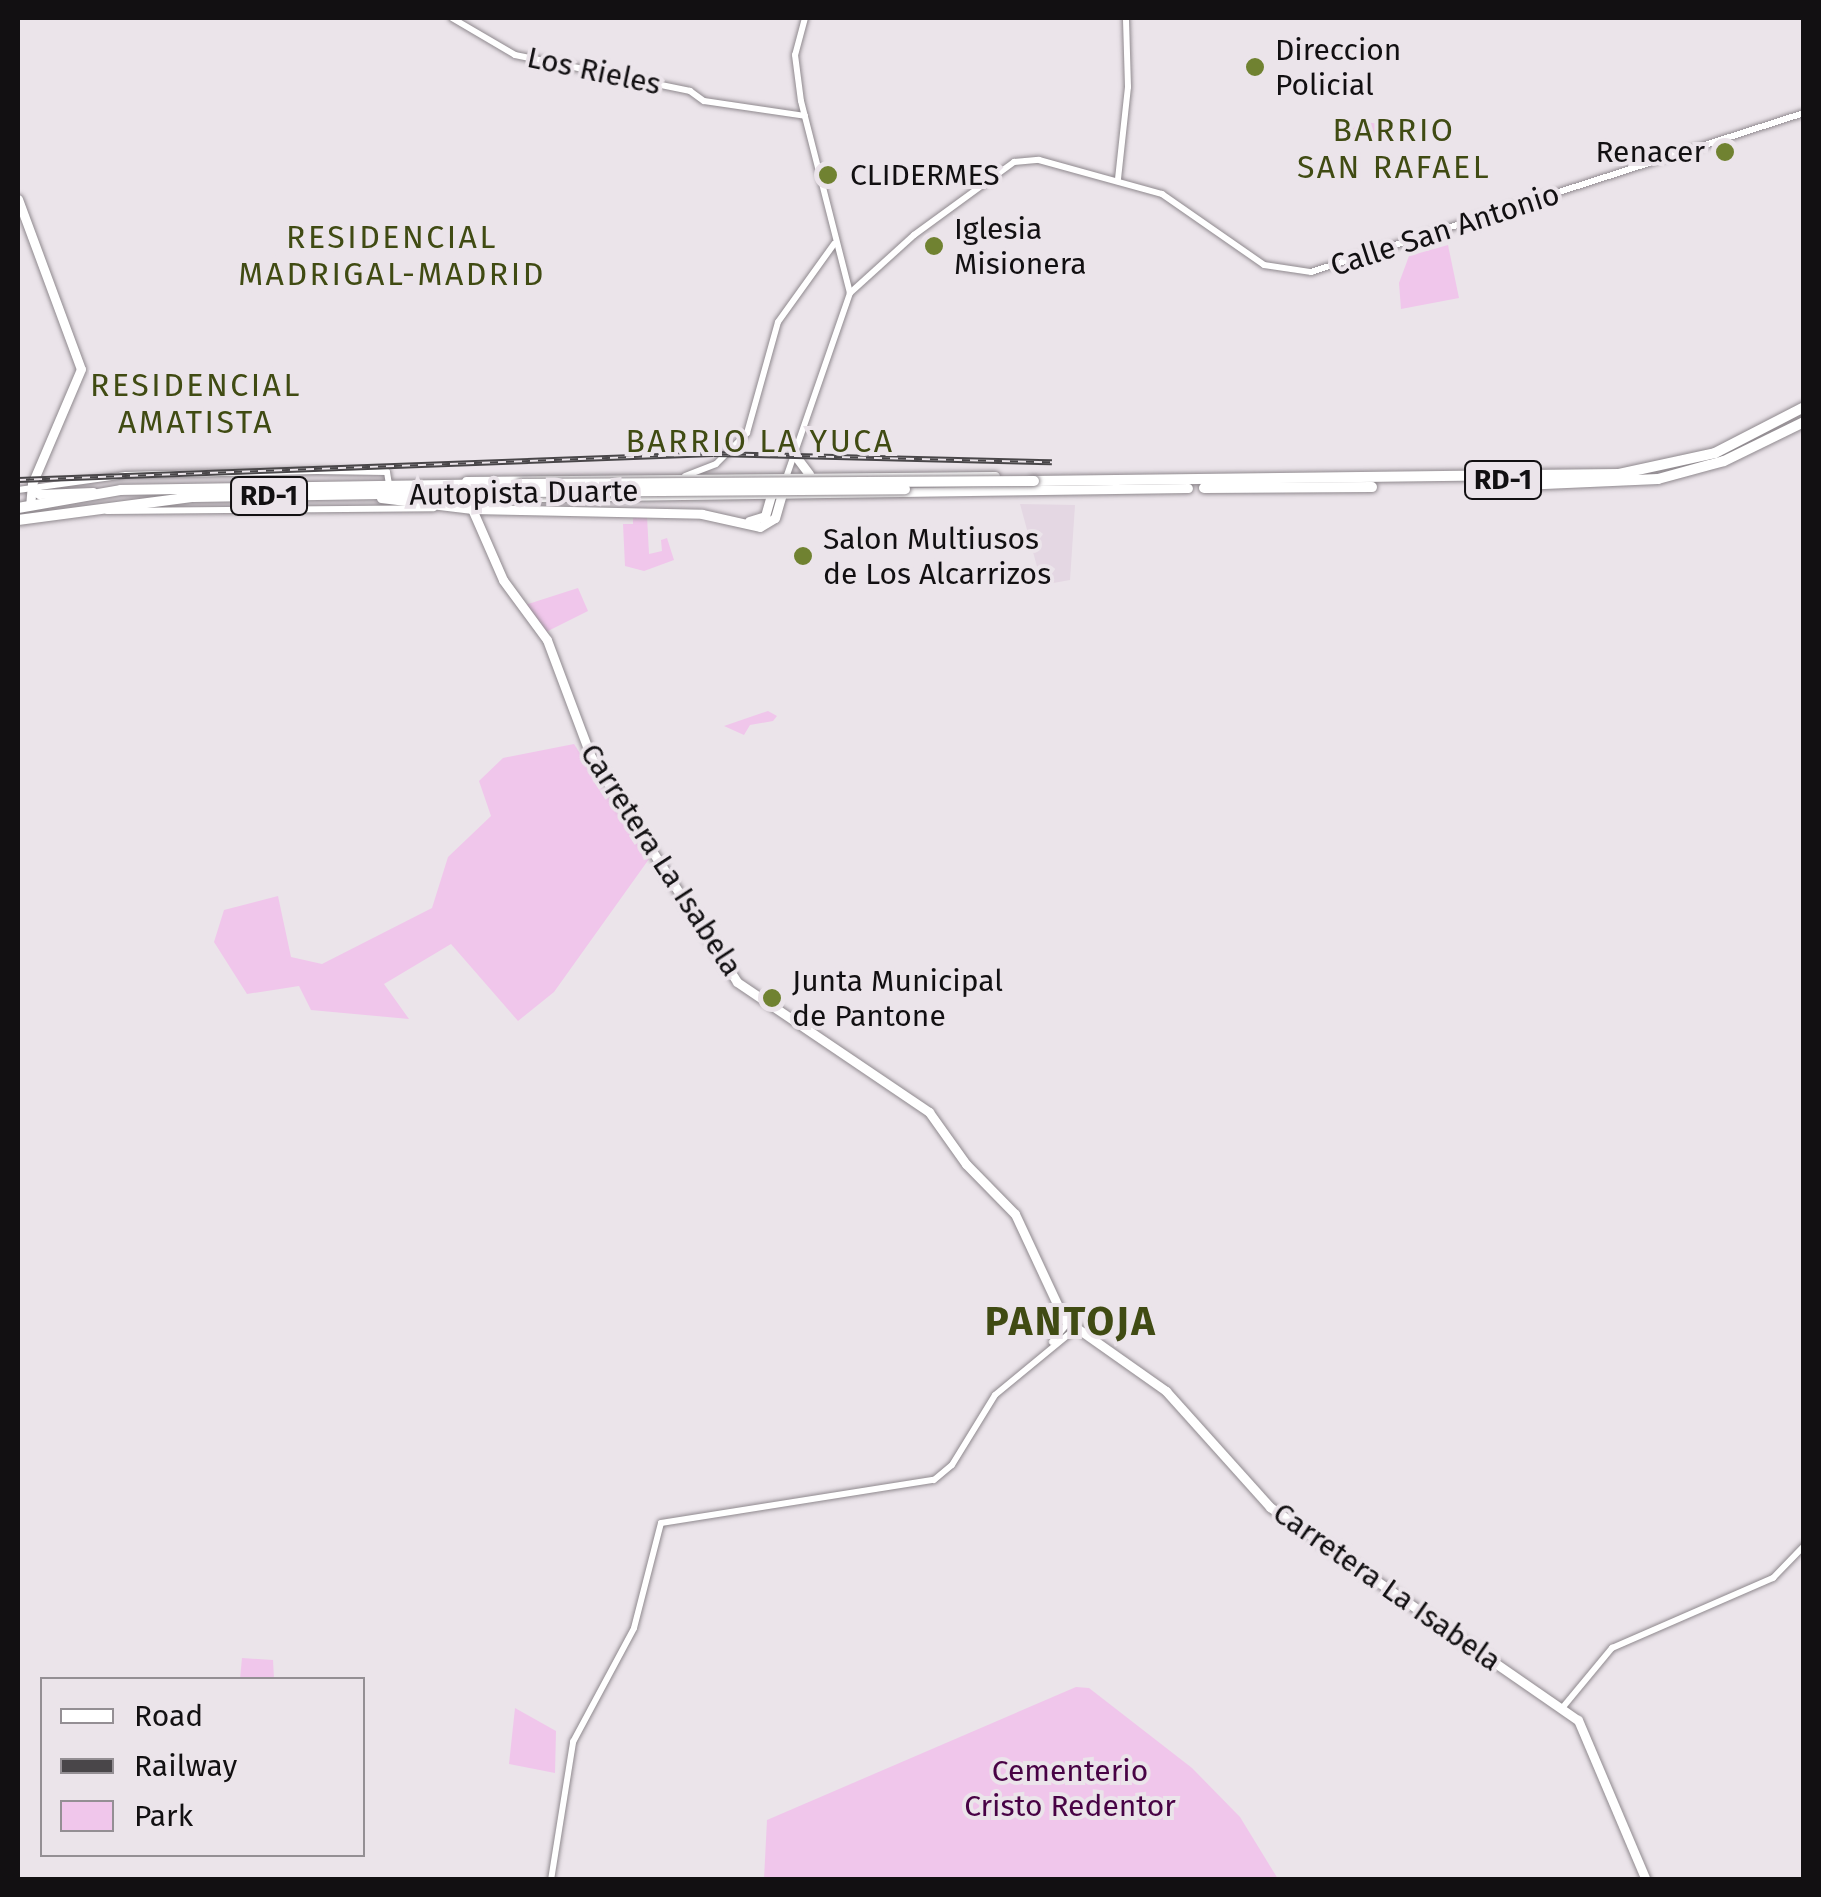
<!DOCTYPE html>
<html>
<head>
<meta charset="utf-8">
<style>
  body { margin:0 }
  #map { position:relative; width:1821px; height:1897px; overflow:hidden; background:#ebe4ea; font-family:"Fira Sans",sans-serif }
  div>[style] { position:absolute }
  [style*='--x'] { left:calc(var(--x)*1px); top:calc(var(--y)*1px); width:calc(var(--w)*1px); rotate:calc(var(--a)*1deg) }
  .built>* { inset:0; background:#e4d7e3 }
  .green>* { inset:0; background:#f0c6eb }
  .roads { filter:drop-shadow(0 0 2px #8f898e) drop-shadow(0 0 2px #8f898e) }
  .minor>* { height:6px; margin:-3px; padding:0 3px; transform-origin:3px; border-radius:3px; background:#fff }
  .major>* { height:9px; margin:-4.5px; padding:0 4.5px; transform-origin:4.5px; border-radius:4.5px; background:#fff }
  .highway>* { height:10px; margin:-5px; padding:0 5px; transform-origin:5px; border-radius:5px; background:#fff }
  .rail>* { height:6px; margin-top:-3px; transform-origin:0; background:repeating-linear-gradient(90deg,#ebe4ea 0 8px,#494649 0 16px); box-sizing:border-box; border-block:2px solid #494649 }
  .bridges { filter:drop-shadow(0 0 2px #8f898e) drop-shadow(0 0 2px #8f898e) }
  .highway-bridge>* { height:10px; margin:-5px; padding:0 5px; transform-origin:5px; border-radius:5px; background:#fff }
  .dots>* { width:28px; height:28px; translate:-50% -50%; box-sizing:border-box; border:5px solid #ebe4ea; border-radius:50% }
  span { translate:-50% -50%; white-space:nowrap; text-align:center; line-height:1.15; -webkit-text-stroke:8px #ebe4ea; paint-order:stroke }
  .shield-label span { padding:2px 8px; background:#ebe4ea; border:2px solid; border-radius:8px; -webkit-text-stroke-width:0 }
  .shield-label { font-size:28px; color:#121012; font-weight:700 }
  .poi-label { font-size:30px; color:#121012 }
  .left { translate:0 -50%; text-align:left }
  .right { translate:-100% -50%; text-align:right }
  .street-label { font-size:30px; color:#121012 }
  .park-label { font-size:30px; color:#480345 }
  .neighbourhood-label { font-size:32px; color:#404b13; letter-spacing:2.5px }
  .district-label { font-size:40px; color:#404b13; font-weight:700; letter-spacing:2.5px }
  .frame { position:absolute; inset:0; border:20px solid #121012; pointer-events:none }
  .legend { position:absolute; left:40px; top:1677px; width:325px; height:180px; box-sizing:border-box; background:#ebe4ea; border:2px solid #948f94; margin:0; padding:12px 18px; list-style:none; font-size:30px; color:#121012 }
  .legend li { display:flex; align-items:center; gap:20px; height:50px }
  .legend b { width:50px; border:2px solid #948f94 }
</style>
</head>
<body>
<div id="map">
  <div class="built">
    <i style="clip-path:polygon(1020px 504px,1075px 505px,1070px 580px,1042px 585px)"></i>
  </div>
  <div class="green">
    <i style="clip-path:polygon(1359px 121px,1386px 125px,1385px 140px,1353px 129px)"></i>
    <i style="clip-path:polygon(1448px 245px,1459px 298px,1401px 309px,1399px 283px,1409px 256px)"></i>
    <i style="clip-path:polygon(633px 516px,647px 516px,649px 554px,662px 551px,661px 540px,667px 538px,674px 560px,644px 571px,625px 566px,623px 524px,633px 524px)"></i>
    <i style="clip-path:polygon(578px 588px,588px 611px,546px 632px,525px 605px)"></i>
    <i style="clip-path:polygon(768px 711px,777px 716px,773px 721px,750px 725px,744px 735px,724px 726px)"></i>
    <i style="clip-path:polygon(574px 744px,649px 859px,554px 992px,518px 1021px,451px 944px,384px 984px,409px 1019px,311px 1010px,299px 986px,247px 994px,214px 942px,224px 910px,278px 896px,291px 957px,322px 964px,432px 908px,448px 857px,491px 816px,479px 781px,503px 758px)"></i>
    <i style="clip-path:polygon(242px 1658px,273px 1660px,274px 1679px,240px 1679px)"></i>
    <i style="clip-path:polygon(1076px 1687px,1089px 1688px,1192px 1768px,1240px 1817px,1278px 1879px,764px 1879px,767px 1820px)"></i>
    <i style="clip-path:polygon(515px 1708px,556px 1731px,555px 1773px,509px 1764px)"></i>
  </div>
  <div class="roads">
    <div class="minor">
      <i style="--x:452;--y:18;--w:73;--a:30.4"></i>
      <i style="--x:515;--y:55;--w:179;--a:11.6"></i>
      <i style="--x:690;--y:91;--w:17;--a:36"></i>
      <i style="--x:704;--y:101;--w:102;--a:8.4"></i>
      <i style="--x:805;--y:18;--w:38;--a:105"></i>
      <i style="--x:795;--y:55;--w:46;--a:82.6"></i>
      <i style="--x:801;--y:101;--w:198;--a:75.7"></i>
      <i style="--x:1118;--y:179;--w:93;--a:-83.8"></i>
      <i style="--x:1128;--y:87;--w:69;--a:-91.7"></i>
      <i style="--x:787;--y:475;--w:193;--a:-70.9"></i>
      <i style="--x:850;--y:293;--w:86;--a:-42.2"></i>
      <i style="--x:914;--y:235;--w:124;--a:-36.1"></i>
      <i style="--x:1014;--y:162;--w:25;--a:-5"></i>
      <i style="--x:1039;--y:160;--w:128;--a:15.5"></i>
      <i style="--x:1162;--y:194;--w:124;--a:34.8"></i>
      <i style="--x:1264;--y:265;--w:48;--a:8.5"></i>
      <i style="--x:1311;--y:272;--w:518;--a:-17.88"></i>
      <i style="--x:685;--y:476;--w:33;--a:-21"></i>
      <i style="--x:716;--y:464;--w:44;--a:-45"></i>
      <i style="--x:747;--y:433;--w:115;--a:-74.4"></i>
      <i style="--x:778;--y:322;--w:96;--a:-54.3"></i>
      <i style="--x:18;--y:490;--w:109;--a:-7.9"></i>
      <i style="--x:126;--y:475;--w:191;--a:-1.2"></i>
      <i style="--x:317;--y:471;--w:70;--a:0.8"></i>
      <i style="--x:387;--y:472;--w:13;--a:81"></i>
      <i style="--x:107;--y:511;--w:327;--a:-0.5"></i>
      <i style="--x:1052;--y:1342;--w:25;--a:-50"></i>
      <i style="--x:1563;--y:1707;--w:77;--a:-50.3"></i>
      <i style="--x:1612;--y:1648;--w:176;--a:-23.5"></i>
      <i style="--x:1773;--y:1578;--w:45;--a:-45.9"></i>
      <i style="--x:551;--y:1880;--w:140;--a:-80.9"></i>
      <i style="--x:573;--y:1742;--w:129;--a:-61.8"></i>
      <i style="--x:634;--y:1628;--w:108;--a:-75.6"></i>
      <i style="--x:661;--y:1523;--w:276;--a:-9"></i>
      <i style="--x:934;--y:1480;--w:23;--a:-40"></i>
      <i style="--x:952;--y:1465;--w:82;--a:-58.4"></i>
      <i style="--x:995;--y:1395;--w:104;--a:-39.5"></i>
    </div>
    <div class="major">
      <i style="--x:18;--y:199;--w:181;--a:69.7"></i>
      <i style="--x:81;--y:369;--w:125;--a:113.1"></i>
      <i style="--x:32;--y:484;--w:21;--a:95"></i>
      <i style="--x:794;--y:454;--w:25;--a:53"></i>
      <i style="--x:466;--y:481;--w:529;--a:-0.54"></i>
      <i style="--x:33;--y:487;--w:9;--a:49"></i>
      <i style="--x:39;--y:494;--w:54;--a:-2.1"></i>
      <i style="--x:538;--y:497;--w:650;--a:-0.79"></i>
      <i style="--x:381;--y:498;--w:92;--a:6.9"></i>
      <i style="--x:472;--y:509;--w:230;--a:1.2"></i>
      <i style="--x:702;--y:514;--w:59;--a:12.6"></i>
      <i style="--x:760;--y:527;--w:17;--a:-31"></i>
      <i style="--x:775;--y:518;--w:25;--a:-74"></i>
      <i style="--x:472;--y:509;--w:77;--a:66.4"></i>
      <i style="--x:503;--y:580;--w:74;--a:53.7"></i>
      <i style="--x:547;--y:640;--w:125;--a:69.4"></i>
      <i style="--x:591;--y:757;--w:268;--a:57"></i>
      <i style="--x:737;--y:982;--w:232;--a:34.1"></i>
      <i style="--x:929;--y:1112;--w:64;--a:54.6"></i>
      <i style="--x:966;--y:1164;--w:70;--a:45.6"></i>
      <i style="--x:1015;--y:1214;--w:116;--a:65"></i>
      <i style="--x:1064;--y:1319;--w:125;--a:35.2"></i>
      <i style="--x:1166;--y:1391;--w:156;--a:48.1"></i>
      <i style="--x:1270;--y:1507;--w:374;--a:34.7"></i>
      <i style="--x:1578;--y:1720;--w:174;--a:67"></i>
      <i style="--x:749;--y:521;--w:17;--a:-17"></i>
      <i style="--x:765;--y:516;--w:26;--a:-74"></i>
    </div>
    <div class="highway">
      <i style="--x:1034;--y:481;--w:585;--a:-0.69"></i>
      <i style="--x:1619;--y:474;--w:98;--a:-12.3"></i>
      <i style="--x:1715;--y:453;--w:100;--a:-27.3"></i>
      <i style="--x:1499;--y:486;--w:159;--a:-2.5"></i>
      <i style="--x:1658;--y:479;--w:68;--a:-15.3"></i>
      <i style="--x:1724;--y:461;--w:89;--a:-26"></i>
      <i style="--x:1204;--y:488;--w:168;--a:-0.3"></i>
      <i style="--x:18;--y:508;--w:105;--a:-9.9"></i>
      <i style="--x:121;--y:490;--w:400;--a:-0.9"></i>
      <i style="--x:18;--y:520;--w:177;--a:-7.5"></i>
      <i style="--x:193;--y:497;--w:328;--a:-0.9"></i>
    </div>
  </div>
  <div class="rail">
    <i style="--x:18;--y:480;--w:696;--a:-2.14"></i>
    <i style="--x:714;--y:454;--w:338;--a:1.4"></i>
  </div>
  <div class="bridges">
    <div class="highway-bridge">
      <i style="--x:521;--y:484;--w:513;--a:-0.34"></i>
      <i style="--x:521;--y:492;--w:384;--a:-0.4"></i>
    </div>
  </div>
  <div class="dots">
    <i style="left:1255px;top:67px;background:#708231"></i>
    <i style="left:1725px;top:152px;background:#708231"></i>
    <i style="left:828px;top:175px;background:#708231"></i>
    <i style="left:934px;top:246px;background:#708231"></i>
    <i style="left:803px;top:556px;background:#708231"></i>
    <i style="left:772px;top:998px;background:#708231"></i>
  </div>
  <div class="shield-label">
    <span style="left:1503px;top:480px">RD-1</span>
    <span style="left:269px;top:496px">RD-1</span>
  </div>
  <div class="poi-label">
    <span class="left" style="left:1275px;top:67px">Direccion<br>Policial</span>
    <span class="right" style="left:1705px;top:152px">Renacer</span>
    <span class="left" style="left:850px;top:175px">CLIDERMES</span>
    <span class="left" style="left:954px;top:246px">Iglesia<br>Misionera</span>
    <span class="left" style="left:823px;top:556px">Salon Multiusos<br>de Los Alcarrizos</span>
    <span class="left" style="left:792px;top:998px">Junta Municipal<br>de Pantone</span>
  </div>
  <div class="street-label">
    <span style="left:594px;top:71px;rotate:12deg">Los Rieles</span>
    <span style="left:1445px;top:230px;rotate:-18deg">Calle San Antonio</span>
    <span style="left:524px;top:493px;rotate:-1deg">Autopista Duarte</span>
    <span style="left:661px;top:860px;rotate:57deg">Carretera La Isabela</span>
    <span style="left:1387px;top:1587px;rotate:35deg">Carretera La Isabela</span>
  </div>
  <div class="park-label">
    <span style="left:1070px;top:1788px">Cementerio<br>Cristo Redentor</span>
  </div>
  <div class="neighbourhood-label">
    <span style="left:1394px;top:149px">BARRIO<br>SAN RAFAEL</span>
    <span style="left:392px;top:256px">RESIDENCIAL<br>MADRIGAL-MADRID</span>
    <span style="left:196px;top:404px">RESIDENCIAL<br>AMATISTA</span>
    <span style="left:760px;top:441px">BARRIO LA YUCA</span>
  </div>
  <div class="district-label">
    <span style="left:1071px;top:1322px">PANTOJA</span>
  </div>
  <div class="frame"></div>
  <ul class="legend">
  <li><b style="height:12px;background:#fff"></b>Road</li>
  <li><b style="height:12px;background:#494649"></b>Railway</li>
  <li><b style="height:28px;background:#f0c6eb"></b>Park</li>
  </ul>
</div>
</body>
</html>
